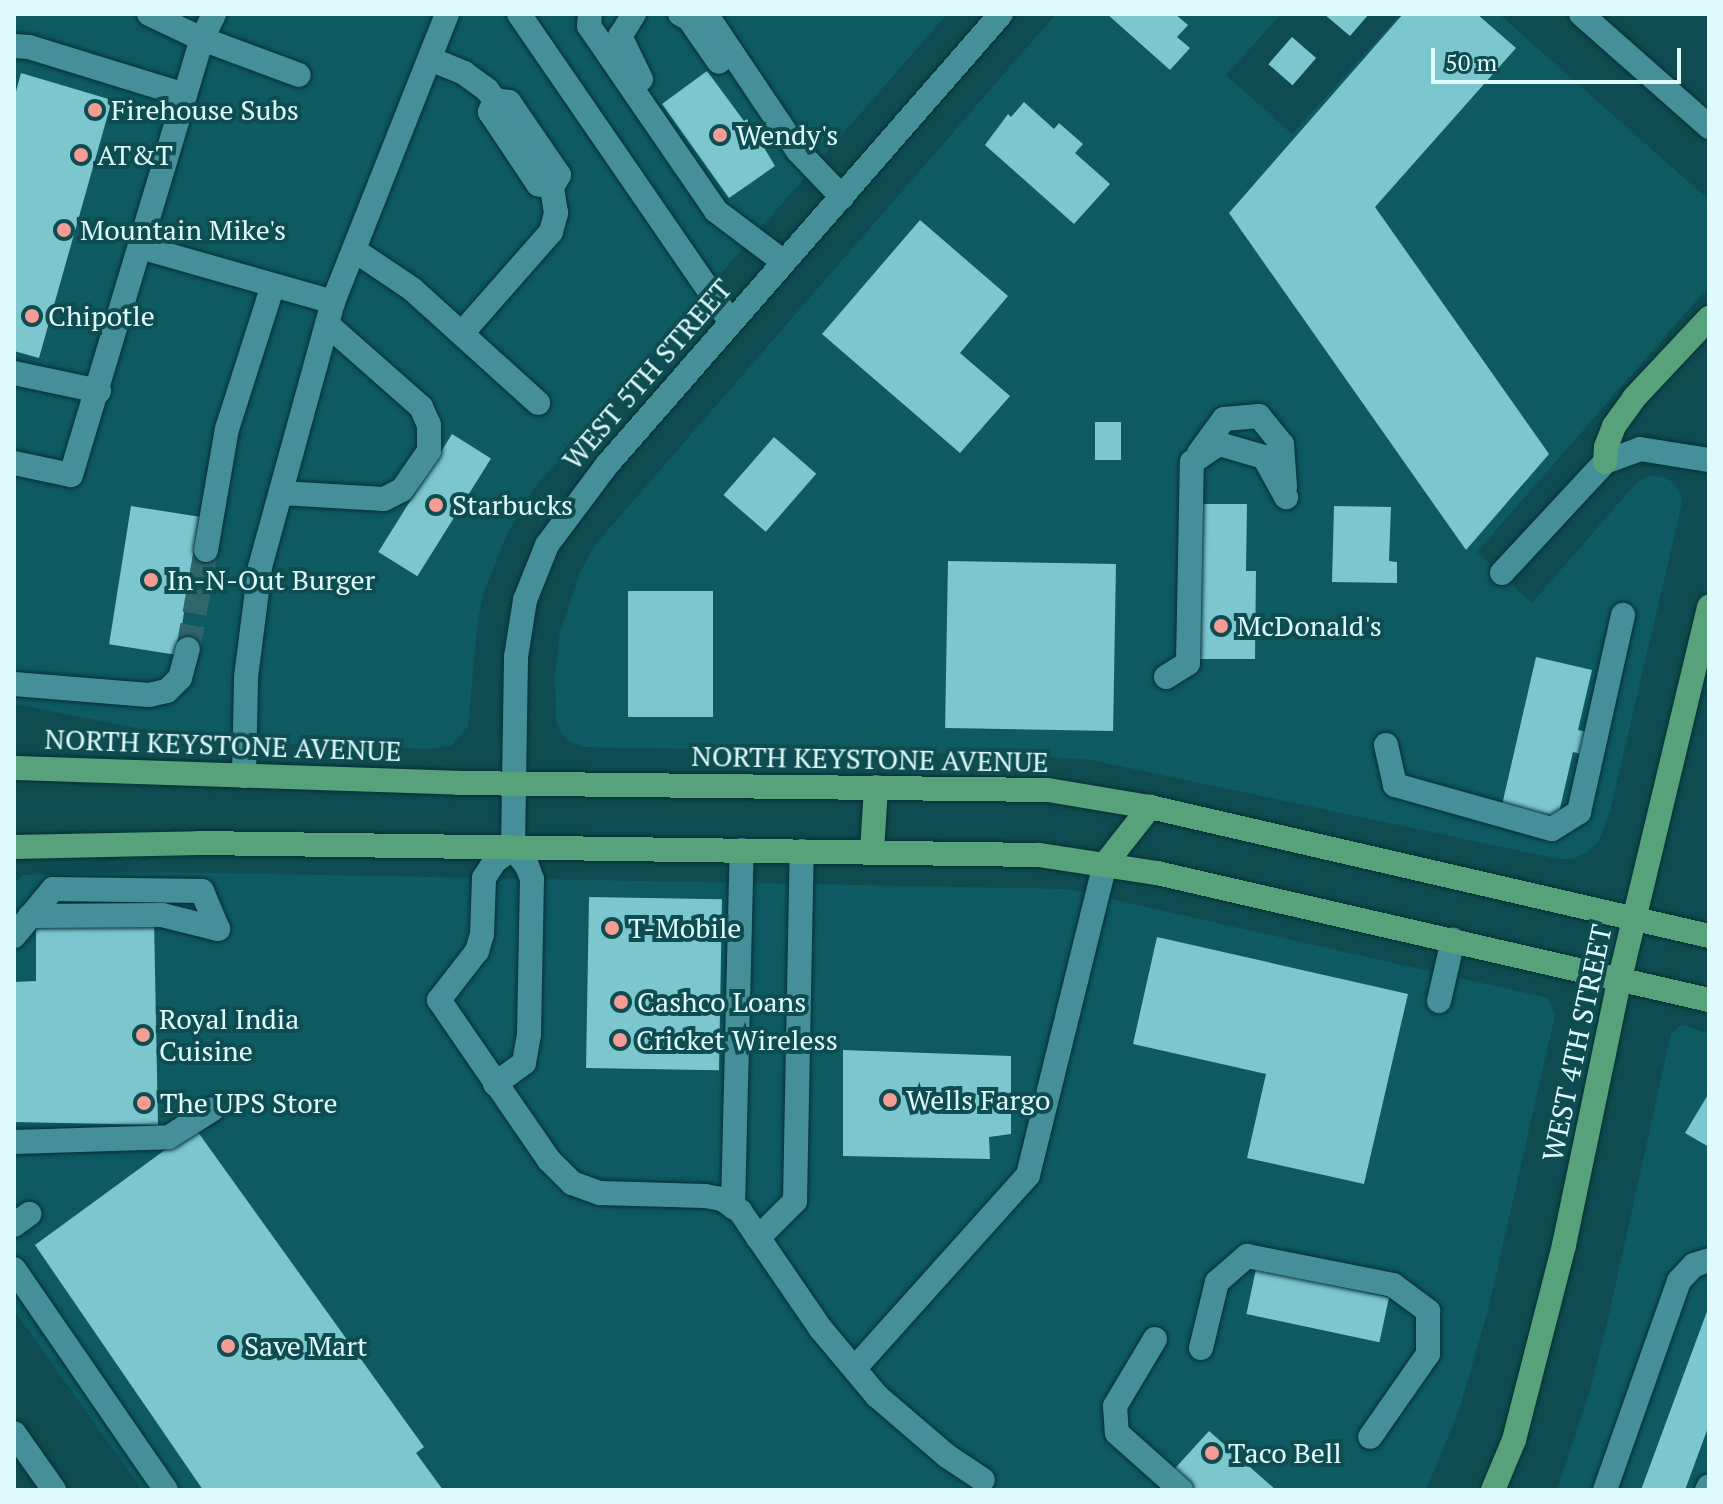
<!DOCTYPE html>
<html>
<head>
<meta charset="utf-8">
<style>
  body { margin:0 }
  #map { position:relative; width:1723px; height:1504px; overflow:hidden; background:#0f4c52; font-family:"PT Serif",serif }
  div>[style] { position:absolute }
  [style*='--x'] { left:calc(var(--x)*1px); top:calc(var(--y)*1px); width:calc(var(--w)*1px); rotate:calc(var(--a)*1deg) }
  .built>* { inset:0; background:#0e5a61 }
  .building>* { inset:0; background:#7cc6ce; transform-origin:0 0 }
  .minor-tunnel>* { height:24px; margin-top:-12px; transform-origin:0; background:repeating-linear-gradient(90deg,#2e666c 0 24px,transparent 0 36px) }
  .roads { filter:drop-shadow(0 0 2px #053034) drop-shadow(0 0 2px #053034) }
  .minor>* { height:24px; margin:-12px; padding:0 12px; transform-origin:12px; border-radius:12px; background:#459098 }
  .major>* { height:24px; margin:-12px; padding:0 12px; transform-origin:12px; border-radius:12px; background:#58a27b }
  .dots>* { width:22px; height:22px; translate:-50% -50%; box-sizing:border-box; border:4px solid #0f4c52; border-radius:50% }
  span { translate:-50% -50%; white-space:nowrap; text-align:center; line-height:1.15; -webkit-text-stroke:8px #0f4c52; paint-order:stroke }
  .poi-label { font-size:28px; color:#defafd }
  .left { translate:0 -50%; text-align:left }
  .street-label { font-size:28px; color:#defafd }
  .frame { position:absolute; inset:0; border:16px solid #defafd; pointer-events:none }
  .scale { position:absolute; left:1431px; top:48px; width:250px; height:36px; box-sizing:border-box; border:4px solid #defafd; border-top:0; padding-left:10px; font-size:24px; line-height:28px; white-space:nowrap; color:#defafd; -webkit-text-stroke:6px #0f4c52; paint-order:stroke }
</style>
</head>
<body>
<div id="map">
  <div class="built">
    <i style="clip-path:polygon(14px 14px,947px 14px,535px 487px,506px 536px,484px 592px,478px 618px,468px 726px,452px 745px,429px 749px,201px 741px,14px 704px)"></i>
    <i style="clip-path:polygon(1056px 14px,1281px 14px,1226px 75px,1292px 134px,1401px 14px,1499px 14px,1709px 200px,1709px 286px,1477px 552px,1532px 603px,1638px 481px,1651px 476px,1664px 477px,1675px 484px,1680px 494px,1682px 503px,1610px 811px,1598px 843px,1587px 852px,1573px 859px,1559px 859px,1091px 760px,1019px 755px,584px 747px,569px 741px,560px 731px,556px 720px,555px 676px,560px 632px,581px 570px,596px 544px)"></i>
    <i style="clip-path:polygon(159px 872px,1067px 889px,1548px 998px,1555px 1015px,1488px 1310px,1459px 1410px,1426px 1490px,142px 1490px,14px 1310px,14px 884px,22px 875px)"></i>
    <i style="clip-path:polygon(1682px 1025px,1709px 1034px,1709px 1490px,1557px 1490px,1589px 1394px,1609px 1315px,1671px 1033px)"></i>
  </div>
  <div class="building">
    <i style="clip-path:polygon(1107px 14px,1175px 14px,1188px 25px,1177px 37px,1190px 48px,1170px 70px)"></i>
    <i style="clip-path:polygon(1324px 14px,1369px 14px,1350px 36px)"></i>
    <i style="clip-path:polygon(1403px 14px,1477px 14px,1516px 48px,1375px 207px,1549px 454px,1466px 550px,1229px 213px)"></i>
    <i style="left:1292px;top:37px;width:32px;height:36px;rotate:41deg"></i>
    <i style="clip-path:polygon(707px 71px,744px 121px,747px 119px,775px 166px,729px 198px,662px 104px)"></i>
    <i style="clip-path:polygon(21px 73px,112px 100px,39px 358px,14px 351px,14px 99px)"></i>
    <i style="clip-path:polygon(1024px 102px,1054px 129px,1059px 123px,1083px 144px,1075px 153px,1110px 184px,1074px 224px,985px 145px,1008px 114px,1011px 117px)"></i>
    <i style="clip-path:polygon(920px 220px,1008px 296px,960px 353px,1010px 396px,960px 453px,822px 334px)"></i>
    <i style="left:1121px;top:422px;width:38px;height:26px;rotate:90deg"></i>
    <i style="left:452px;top:434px;width:46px;height:139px;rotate:32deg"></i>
    <i style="left:774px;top:437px;width:56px;height:77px;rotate:41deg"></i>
    <i style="clip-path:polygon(1196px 504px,1247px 504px,1246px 571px,1256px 571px,1255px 659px,1195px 659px)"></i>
    <i style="left:131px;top:506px;width:69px;height:140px;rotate:9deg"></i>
    <i style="clip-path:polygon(1334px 506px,1391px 507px,1389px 561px,1397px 562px,1397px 583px,1332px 582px)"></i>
    <i style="left:948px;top:561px;width:168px;height:167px;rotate:1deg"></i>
    <i style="left:628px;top:591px;width:85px;height:126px"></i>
    <i style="clip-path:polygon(1536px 657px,1592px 670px,1578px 730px,1586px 732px,1581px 754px,1573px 752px,1558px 817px,1502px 805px)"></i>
    <i style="left:589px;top:897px;width:133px;height:171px;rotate:1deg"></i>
    <i style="clip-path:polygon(154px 919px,158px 1125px,14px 1122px,14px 982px,36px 981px,36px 922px)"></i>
    <i style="clip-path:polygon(1157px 937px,1408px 994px,1364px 1184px,1247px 1158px,1266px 1074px,1133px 1044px)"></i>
    <i style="clip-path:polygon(843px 1050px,1011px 1056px,1011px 1134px,989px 1137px,990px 1159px,843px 1156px)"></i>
    <i style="clip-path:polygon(1709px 1093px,1709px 1147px,1685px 1133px)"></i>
    <i style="clip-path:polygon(195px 1128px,424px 1447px,416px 1453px,443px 1490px,203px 1490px,35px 1245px)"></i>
    <i style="left:1256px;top:1269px;width:136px;height:46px;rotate:12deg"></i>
    <i style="clip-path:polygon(1709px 1306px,1709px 1425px,1685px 1490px,1641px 1490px)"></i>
    <i style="clip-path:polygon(1209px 1431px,1276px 1490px,1186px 1490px,1169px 1475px)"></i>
  </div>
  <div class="minor-tunnel">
    <i style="--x:188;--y:649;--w:101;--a:-79.7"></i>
  </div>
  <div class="roads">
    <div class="minor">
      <i style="--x:149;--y:14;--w:59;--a:25.3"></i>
      <i style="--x:202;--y:39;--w:28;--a:-64"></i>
      <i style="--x:519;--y:14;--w:374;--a:55.5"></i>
      <i style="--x:590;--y:14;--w:12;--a:95"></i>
      <i style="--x:589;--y:26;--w:224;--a:55.5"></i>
      <i style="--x:716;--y:211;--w:85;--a:36.9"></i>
      <i style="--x:634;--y:14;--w:26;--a:122"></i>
      <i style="--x:620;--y:36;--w:48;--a:64"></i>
      <i style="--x:680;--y:14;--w:10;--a:29"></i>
      <i style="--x:689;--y:19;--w:52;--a:55.1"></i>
      <i style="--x:706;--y:14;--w:165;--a:56.1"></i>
      <i style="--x:798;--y:151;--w:64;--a:46.3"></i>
      <i style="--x:1581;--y:14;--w:171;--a:41.4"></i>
      <i style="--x:14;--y:46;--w:15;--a:4"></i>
      <i style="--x:29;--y:47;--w:163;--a:17.1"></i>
      <i style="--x:430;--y:59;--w:37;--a:22"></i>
      <i style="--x:464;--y:73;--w:29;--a:36"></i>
      <i style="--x:487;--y:90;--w:13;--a:51"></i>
      <i style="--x:495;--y:100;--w:13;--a:113"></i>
      <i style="--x:490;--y:112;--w:87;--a:56.3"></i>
      <i style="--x:538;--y:184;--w:14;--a:12"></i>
      <i style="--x:140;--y:247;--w:201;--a:15.9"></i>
      <i style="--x:354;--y:250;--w:70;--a:33.9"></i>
      <i style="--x:412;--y:289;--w:170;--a:42.1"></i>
      <i style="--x:463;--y:332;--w:133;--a:-48.7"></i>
      <i style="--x:551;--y:232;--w:20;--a:-75"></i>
      <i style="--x:556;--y:213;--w:26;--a:-99"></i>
      <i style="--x:552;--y:187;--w:14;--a:-60"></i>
      <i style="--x:559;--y:175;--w:88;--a:-124.4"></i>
      <i style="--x:509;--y:102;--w:14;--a:-172"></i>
      <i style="--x:14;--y:373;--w:87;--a:12"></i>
      <i style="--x:1199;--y:453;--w:42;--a:-53.7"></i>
      <i style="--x:1224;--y:419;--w:35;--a:-5"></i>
      <i style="--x:1259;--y:416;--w:36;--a:51"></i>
      <i style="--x:1282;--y:444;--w:43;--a:86"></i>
      <i style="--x:14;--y:463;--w:58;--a:11.9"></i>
      <i style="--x:71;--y:475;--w:455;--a:-73.3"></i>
      <i style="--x:202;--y:39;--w:103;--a:20.4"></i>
      <i style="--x:281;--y:493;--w:103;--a:3.3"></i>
      <i style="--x:384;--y:499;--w:20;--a:-27"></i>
      <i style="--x:402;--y:490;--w:47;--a:-55.3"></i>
      <i style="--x:429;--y:451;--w:26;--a:-90"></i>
      <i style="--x:429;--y:425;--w:20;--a:-114"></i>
      <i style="--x:421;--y:407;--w:124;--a:-138.6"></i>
      <i style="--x:206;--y:550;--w:123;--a:-80.2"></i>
      <i style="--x:227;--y:429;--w:151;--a:-72.3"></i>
      <i style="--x:1502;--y:573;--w:151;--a:-47.1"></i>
      <i style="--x:1605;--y:462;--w:37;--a:-20"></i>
      <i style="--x:1640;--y:449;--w:70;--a:9.1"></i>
      <i style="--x:1166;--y:677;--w:26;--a:-32"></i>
      <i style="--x:1188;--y:663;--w:201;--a:-88.9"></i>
      <i style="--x:1192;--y:462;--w:32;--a:-34"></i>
      <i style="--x:1219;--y:444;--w:47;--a:16.1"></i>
      <i style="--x:1264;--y:457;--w:46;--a:61.2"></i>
      <i style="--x:14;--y:684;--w:135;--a:4.7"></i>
      <i style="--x:149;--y:695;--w:18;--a:-13"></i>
      <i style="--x:167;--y:691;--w:18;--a:-45"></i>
      <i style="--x:180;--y:678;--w:30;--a:-75"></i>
      <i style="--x:1386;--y:745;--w:41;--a:77.3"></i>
      <i style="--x:1395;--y:785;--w:163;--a:15.7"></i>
      <i style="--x:1552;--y:829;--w:32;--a:-32"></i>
      <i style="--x:1579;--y:812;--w:202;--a:-77.4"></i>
      <i style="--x:244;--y:776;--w:99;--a:-88.8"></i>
      <i style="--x:246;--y:677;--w:111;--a:-82.7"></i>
      <i style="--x:260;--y:567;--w:275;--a:-74.6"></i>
      <i style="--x:333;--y:302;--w:310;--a:-68.4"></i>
      <i style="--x:513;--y:848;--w:191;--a:-89.1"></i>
      <i style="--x:516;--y:657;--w:58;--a:-81"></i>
      <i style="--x:525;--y:600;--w:59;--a:-68.2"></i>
      <i style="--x:547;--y:545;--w:99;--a:-53.2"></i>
      <i style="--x:606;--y:466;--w:600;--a:-48.85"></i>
      <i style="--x:513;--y:848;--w:22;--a:144"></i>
      <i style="--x:495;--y:861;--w:20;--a:123"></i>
      <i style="--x:484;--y:878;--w:56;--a:92"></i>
      <i style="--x:482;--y:934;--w:18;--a:106"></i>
      <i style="--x:477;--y:951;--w:62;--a:127.8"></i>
      <i style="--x:439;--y:1000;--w:194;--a:55.5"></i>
      <i style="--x:549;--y:1160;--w:33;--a:45"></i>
      <i style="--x:572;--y:1183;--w:30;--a:20"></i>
      <i style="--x:600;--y:1193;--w:105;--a:1.6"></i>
      <i style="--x:705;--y:1196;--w:17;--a:10"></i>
      <i style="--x:722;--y:1199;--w:22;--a:34"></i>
      <i style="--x:740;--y:1211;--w:142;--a:55.6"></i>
      <i style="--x:820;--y:1328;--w:89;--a:50"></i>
      <i style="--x:877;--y:1396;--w:92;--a:40.6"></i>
      <i style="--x:947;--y:1456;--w:43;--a:33.7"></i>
      <i style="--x:30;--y:916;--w:132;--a:-0.4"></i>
      <i style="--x:162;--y:915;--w:58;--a:14"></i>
      <i style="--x:14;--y:936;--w:61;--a:-50.3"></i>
      <i style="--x:53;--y:889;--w:149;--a:0.8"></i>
      <i style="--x:202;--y:891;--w:41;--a:67.2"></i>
      <i style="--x:1439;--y:1001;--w:63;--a:-77.1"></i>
      <i style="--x:495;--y:1084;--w:36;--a:-36"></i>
      <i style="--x:524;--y:1063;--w:29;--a:-80"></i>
      <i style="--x:529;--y:1034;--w:155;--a:-88.9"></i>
      <i style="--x:532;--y:879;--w:14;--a:-111"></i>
      <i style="--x:527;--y:866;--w:23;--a:-128"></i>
      <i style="--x:14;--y:1142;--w:155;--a:-1.8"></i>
      <i style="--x:169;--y:1137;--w:52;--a:-32.5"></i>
      <i style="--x:733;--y:1207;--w:357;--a:-88.6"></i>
      <i style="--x:14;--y:1225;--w:19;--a:-36"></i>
      <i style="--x:758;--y:1238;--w:52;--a:-45"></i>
      <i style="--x:795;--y:1201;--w:350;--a:-88.9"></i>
      <i style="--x:14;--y:1269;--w:268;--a:55.5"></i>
      <i style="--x:1155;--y:1339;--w:78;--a:120.8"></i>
      <i style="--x:1115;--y:1406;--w:27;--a:86"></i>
      <i style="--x:1117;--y:1433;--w:86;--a:41.7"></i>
      <i style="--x:1201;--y:1348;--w:68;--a:-76.4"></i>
      <i style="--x:1217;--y:1282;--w:40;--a:-41"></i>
      <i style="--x:1247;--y:1256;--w:149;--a:11.2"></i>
      <i style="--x:1393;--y:1285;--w:44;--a:36.6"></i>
      <i style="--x:1428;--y:1311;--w:43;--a:90"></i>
      <i style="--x:1428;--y:1354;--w:101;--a:124.9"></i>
      <i style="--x:855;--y:1368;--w:259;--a:-48.1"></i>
      <i style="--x:1028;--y:1175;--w:320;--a:-76.1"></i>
      <i style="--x:14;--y:1433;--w:70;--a:54.9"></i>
      <i style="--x:1605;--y:1490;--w:222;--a:-70.5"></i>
      <i style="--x:1679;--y:1281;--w:22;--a:-47"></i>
      <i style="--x:1694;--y:1265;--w:16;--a:-18"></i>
      <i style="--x:1707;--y:1490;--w:4;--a:-63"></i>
    </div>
    <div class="major">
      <i style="--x:1605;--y:462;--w:15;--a:-86"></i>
      <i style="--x:1606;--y:447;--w:22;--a:-69"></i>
      <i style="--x:1614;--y:426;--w:34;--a:-54"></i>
      <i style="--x:1634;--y:398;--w:110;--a:-46.8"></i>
      <i style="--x:14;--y:768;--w:444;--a:1.9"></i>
      <i style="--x:458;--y:783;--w:590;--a:0.68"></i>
      <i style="--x:1048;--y:790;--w:103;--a:9.5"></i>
      <i style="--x:1150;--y:807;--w:574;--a:12.99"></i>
      <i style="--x:14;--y:847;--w:185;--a:-1.2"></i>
      <i style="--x:199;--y:843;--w:840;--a:0.82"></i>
      <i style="--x:1039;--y:855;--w:119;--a:8.7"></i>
      <i style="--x:1157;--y:873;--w:566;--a:12.96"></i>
      <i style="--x:872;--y:851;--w:64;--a:-86.4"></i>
      <i style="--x:1105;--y:864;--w:73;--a:-51.7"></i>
      <i style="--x:1493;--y:1490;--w:54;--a:-67.2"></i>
      <i style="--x:1514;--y:1440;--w:201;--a:-75.6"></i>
      <i style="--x:1564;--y:1245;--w:273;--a:-78.2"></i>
      <i style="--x:1620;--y:978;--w:382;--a:-76.5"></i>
    </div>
  </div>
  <div class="dots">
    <i style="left:95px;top:110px;background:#f59c95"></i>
    <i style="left:720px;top:135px;background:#f59c95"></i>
    <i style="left:81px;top:155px;background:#f59c95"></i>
    <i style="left:64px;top:230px;background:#f59c95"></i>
    <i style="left:32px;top:316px;background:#f59c95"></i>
    <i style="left:436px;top:505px;background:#f59c95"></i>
    <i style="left:151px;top:580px;background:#f59c95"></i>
    <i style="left:1221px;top:626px;background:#f59c95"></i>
    <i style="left:612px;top:928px;background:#f59c95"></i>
    <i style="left:621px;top:1002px;background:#f59c95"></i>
    <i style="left:143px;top:1035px;background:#f59c95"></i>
    <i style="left:620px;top:1040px;background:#f59c95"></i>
    <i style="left:890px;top:1100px;background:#f59c95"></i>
    <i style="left:144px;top:1103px;background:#f59c95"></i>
    <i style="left:228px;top:1346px;background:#f59c95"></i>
    <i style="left:1212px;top:1453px;background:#f59c95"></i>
  </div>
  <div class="poi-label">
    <span class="left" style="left:111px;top:110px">Firehouse Subs</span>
    <span class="left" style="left:736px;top:135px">Wendy's</span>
    <span class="left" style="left:97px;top:155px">AT&amp;T</span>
    <span class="left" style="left:80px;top:230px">Mountain Mike's</span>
    <span class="left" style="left:48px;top:316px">Chipotle</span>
    <span class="left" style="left:452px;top:505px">Starbucks</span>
    <span class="left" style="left:167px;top:580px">In-N-Out Burger</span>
    <span class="left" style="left:1237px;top:626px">McDonald's</span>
    <span class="left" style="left:628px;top:928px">T-Mobile</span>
    <span class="left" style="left:637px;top:1002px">Cashco Loans</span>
    <span class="left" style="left:159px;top:1035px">Royal India<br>Cuisine</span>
    <span class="left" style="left:636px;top:1040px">Cricket Wireless</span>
    <span class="left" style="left:906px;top:1100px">Wells Fargo</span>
    <span class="left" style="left:160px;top:1103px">The UPS Store</span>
    <span class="left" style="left:244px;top:1346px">Save Mart</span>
    <span class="left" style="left:1228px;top:1453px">Taco Bell</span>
  </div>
  <div class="street-label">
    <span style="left:647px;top:374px;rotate:-49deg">WEST 5TH STREET</span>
    <span style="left:223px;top:745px;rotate:2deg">NORTH KEYSTONE AVENUE</span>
    <span style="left:870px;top:759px;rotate:1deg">NORTH KEYSTONE AVENUE</span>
    <span style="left:1577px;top:1043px;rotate:-78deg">WEST 4TH STREET</span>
  </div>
  <div class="frame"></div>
  <div class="scale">50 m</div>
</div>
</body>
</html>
